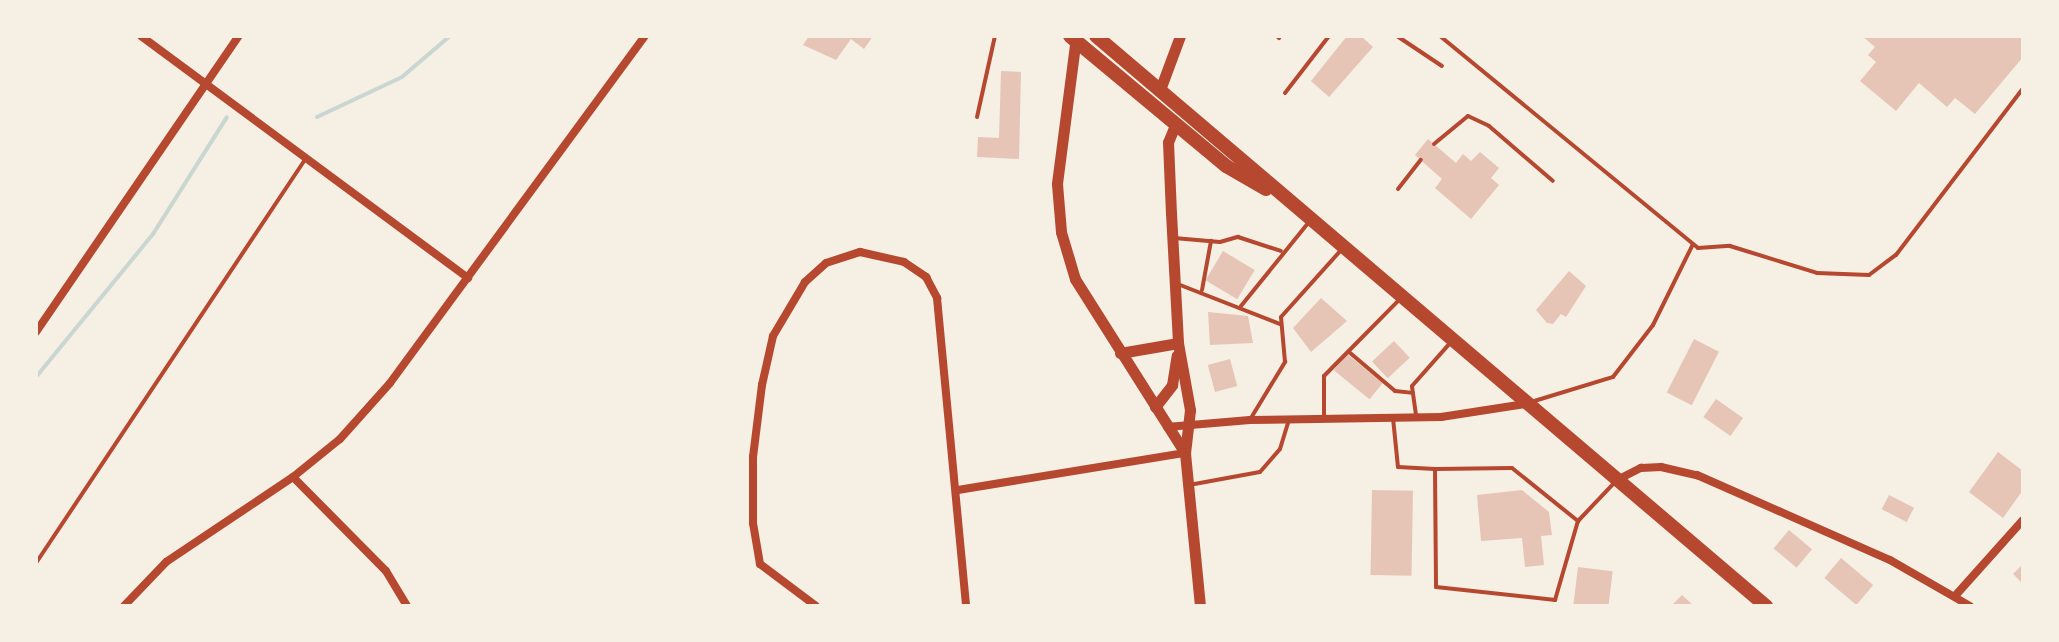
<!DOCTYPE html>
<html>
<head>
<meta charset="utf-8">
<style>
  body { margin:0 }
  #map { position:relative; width:2059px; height:642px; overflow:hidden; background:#f6efe4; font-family:"DM Sans",sans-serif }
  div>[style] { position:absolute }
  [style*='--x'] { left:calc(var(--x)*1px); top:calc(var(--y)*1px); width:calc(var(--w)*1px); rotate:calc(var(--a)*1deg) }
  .stream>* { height:4px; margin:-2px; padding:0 2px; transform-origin:2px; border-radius:2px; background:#c9d6d2 }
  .building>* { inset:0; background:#e6c5b7; transform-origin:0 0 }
  .service>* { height:4px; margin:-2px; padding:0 2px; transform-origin:2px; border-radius:2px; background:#b5482f }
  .minor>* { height:8px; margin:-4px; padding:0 4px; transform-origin:4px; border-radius:4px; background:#b5482f }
  .tertiary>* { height:11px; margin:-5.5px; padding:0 5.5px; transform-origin:5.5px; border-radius:5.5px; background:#b5482f }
  .trunk>* { height:14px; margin:-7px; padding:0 7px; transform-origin:7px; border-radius:7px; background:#b5482f }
  span { translate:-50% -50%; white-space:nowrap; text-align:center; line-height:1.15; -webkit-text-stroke:7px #f6efe4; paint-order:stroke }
  .frame { position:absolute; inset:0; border:38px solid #f6efe4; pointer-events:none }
</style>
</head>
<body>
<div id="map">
  <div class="stream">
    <i style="--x:317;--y:117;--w:94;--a:-25.2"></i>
    <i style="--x:402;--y:77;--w:63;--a:-40.5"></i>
    <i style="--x:36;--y:377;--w:185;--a:-50.7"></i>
    <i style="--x:153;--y:234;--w:138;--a:-57.7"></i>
  </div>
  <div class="building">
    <i style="clip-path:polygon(809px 36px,873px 36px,864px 49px,851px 39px,836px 60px,803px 45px)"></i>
    <i style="clip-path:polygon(1347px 36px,1361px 36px,1373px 47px,1329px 97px,1311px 81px)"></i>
    <i style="clip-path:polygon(1862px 36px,2023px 36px,2023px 57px,1975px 114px,1955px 98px,1947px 107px,1919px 83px,1896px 111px,1860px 81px,1876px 62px,1868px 55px,1875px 47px)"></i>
    <i style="clip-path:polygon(1001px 71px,1021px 72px,1019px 159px,977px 157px,978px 137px,999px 138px)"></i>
    <i style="clip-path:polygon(1428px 139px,1456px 163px,1463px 154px,1471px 161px,1480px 152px,1499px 168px,1491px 178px,1499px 185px,1471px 219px,1435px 188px,1442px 179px,1415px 155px)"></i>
    <i style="left:1223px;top:251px;width:37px;height:34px;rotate:31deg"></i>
    <i style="clip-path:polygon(1569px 271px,1586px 286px,1566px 317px,1561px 314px,1553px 324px,1547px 323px,1536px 310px)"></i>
    <i style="clip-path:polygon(1321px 298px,1347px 321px,1311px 352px,1293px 328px)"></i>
    <i style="clip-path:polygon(1208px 312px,1248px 316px,1253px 343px,1210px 345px)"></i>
    <i style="left:1694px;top:339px;width:28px;height:60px;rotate:27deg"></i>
    <i style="left:1394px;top:341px;width:23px;height:30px;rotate:47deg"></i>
    <i style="left:1347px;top:354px;width:46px;height:21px;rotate:39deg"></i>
    <i style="left:1230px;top:359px;width:28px;height:23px;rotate:75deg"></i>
    <i style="left:1716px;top:399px;width:33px;height:22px;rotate:35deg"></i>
    <i style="clip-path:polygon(1998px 452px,2023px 471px,2023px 490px,2003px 518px,1969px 492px)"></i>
    <i style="left:1372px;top:490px;width:41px;height:85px;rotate:1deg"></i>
    <i style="clip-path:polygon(1522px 490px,1549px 512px,1552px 535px,1541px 536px,1544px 565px,1525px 567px,1522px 538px,1481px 541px,1477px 495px)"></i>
    <i style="left:1889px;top:495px;width:28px;height:16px;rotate:27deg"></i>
    <i style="left:1789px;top:530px;width:30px;height:24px;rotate:40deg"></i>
    <i style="left:1841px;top:558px;width:42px;height:26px;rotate:40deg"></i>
    <i style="clip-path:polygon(2023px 564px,2023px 584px,2013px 574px)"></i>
    <i style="left:1578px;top:567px;width:35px;height:39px;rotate:7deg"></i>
    <i style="clip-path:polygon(1682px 595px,1694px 606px,1671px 606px)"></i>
  </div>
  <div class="service">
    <i style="--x:1277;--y:36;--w:3;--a:45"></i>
    <i style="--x:1397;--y:36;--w:54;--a:33.7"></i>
    <i style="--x:1440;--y:36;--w:334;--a:39.4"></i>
    <i style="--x:1698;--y:248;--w:32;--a:-4"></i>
    <i style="--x:1730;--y:246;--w:91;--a:17.2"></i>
    <i style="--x:1817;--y:273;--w:52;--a:2.2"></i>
    <i style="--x:1869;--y:275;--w:34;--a:-37"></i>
    <i style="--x:1896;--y:255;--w:210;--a:-52.7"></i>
    <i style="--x:1285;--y:93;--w:72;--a:-52.3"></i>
    <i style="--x:977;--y:117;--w:83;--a:-77.5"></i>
    <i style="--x:1434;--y:144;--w:44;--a:-39.5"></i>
    <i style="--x:1468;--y:116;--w:23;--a:25"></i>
    <i style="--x:1489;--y:126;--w:84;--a:40.7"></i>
    <i style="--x:1398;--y:189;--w:37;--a:-52"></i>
    <i style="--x:1174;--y:238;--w:46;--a:5"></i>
    <i style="--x:1220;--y:242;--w:19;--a:-16"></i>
    <i style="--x:1238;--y:237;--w:45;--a:18"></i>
    <i style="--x:1175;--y:283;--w:113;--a:21.3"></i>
    <i style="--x:1202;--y:290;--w:50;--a:-79.6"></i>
    <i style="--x:1241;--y:306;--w:108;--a:-51"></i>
    <i style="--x:1349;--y:352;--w:60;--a:40.3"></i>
    <i style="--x:1395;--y:391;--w:18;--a:6"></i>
    <i style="--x:1531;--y:402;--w:86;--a:-17"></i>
    <i style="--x:1613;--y:377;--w:66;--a:-52.4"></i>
    <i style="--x:1653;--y:325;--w:90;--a:-63.7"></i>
    <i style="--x:1416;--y:415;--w:29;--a:-98"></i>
    <i style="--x:1412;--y:386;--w:57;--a:-48.5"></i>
    <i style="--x:1251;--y:418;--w:66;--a:-58.7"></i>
    <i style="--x:1285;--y:362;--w:45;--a:-95.1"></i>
    <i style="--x:1281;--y:317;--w:91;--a:-48.1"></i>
    <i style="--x:1393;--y:418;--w:49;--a:84.2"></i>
    <i style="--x:1398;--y:467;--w:37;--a:3"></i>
    <i style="--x:1435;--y:469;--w:118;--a:89.5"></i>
    <i style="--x:1436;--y:587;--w:120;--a:6.2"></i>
    <i style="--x:1555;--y:600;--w:82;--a:-73.8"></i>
    <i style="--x:1578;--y:521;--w:55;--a:-46.5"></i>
    <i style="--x:1324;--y:419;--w:43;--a:-90"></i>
    <i style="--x:1324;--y:376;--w:107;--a:-45.4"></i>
    <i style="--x:1436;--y:469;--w:76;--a:-0.8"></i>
    <i style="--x:1512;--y:468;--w:85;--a:38.8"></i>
    <i style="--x:1189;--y:485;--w:72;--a:-10.4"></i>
    <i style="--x:1260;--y:472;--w:30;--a:-49"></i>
    <i style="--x:1280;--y:449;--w:28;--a:-73"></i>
    <i style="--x:36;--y:563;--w:485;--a:-56.3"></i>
  </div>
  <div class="minor">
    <i style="--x:141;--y:36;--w:407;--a:36.5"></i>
    <i style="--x:36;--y:332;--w:359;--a:-55.6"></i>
    <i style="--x:1167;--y:427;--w:83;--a:-4.8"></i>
    <i style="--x:1250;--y:420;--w:191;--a:-0.9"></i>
    <i style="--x:1441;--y:417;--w:85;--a:-8.8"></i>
    <i style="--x:293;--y:477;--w:132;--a:45.3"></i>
    <i style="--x:386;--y:571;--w:41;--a:59"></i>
    <i style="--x:1617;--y:480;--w:27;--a:-27"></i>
    <i style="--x:1641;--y:468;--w:20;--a:-3"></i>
    <i style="--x:1661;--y:467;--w:37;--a:13"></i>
    <i style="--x:1697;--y:475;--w:211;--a:23.8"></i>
    <i style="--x:1890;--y:560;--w:92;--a:29.9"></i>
    <i style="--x:958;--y:490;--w:230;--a:-9.3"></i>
    <i style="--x:1955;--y:596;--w:102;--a:-48.2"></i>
    <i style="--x:124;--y:606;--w:61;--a:-46.3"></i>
    <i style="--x:166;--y:562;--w:153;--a:-33.8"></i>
    <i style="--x:293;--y:477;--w:60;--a:-39"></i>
    <i style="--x:340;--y:439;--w:75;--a:-48.2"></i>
    <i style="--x:390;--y:383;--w:431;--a:-53.7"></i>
    <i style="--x:816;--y:606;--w:70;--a:-143.1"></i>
    <i style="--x:760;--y:564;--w:42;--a:-99.7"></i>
    <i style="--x:753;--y:523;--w:66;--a:-90"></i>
    <i style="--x:753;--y:457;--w:73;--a:-82.9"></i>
    <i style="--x:762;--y:385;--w:50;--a:-77.3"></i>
    <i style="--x:773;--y:336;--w:63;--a:-59.3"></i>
    <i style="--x:805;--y:282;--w:28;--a:-42"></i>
    <i style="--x:826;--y:263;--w:36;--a:-18"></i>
    <i style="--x:860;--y:252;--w:45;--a:12.8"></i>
    <i style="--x:904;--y:262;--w:27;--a:34"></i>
    <i style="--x:926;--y:277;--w:24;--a:62"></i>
    <i style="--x:937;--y:298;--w:309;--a:84.6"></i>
  </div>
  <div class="tertiary">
    <i style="--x:1076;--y:37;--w:148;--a:97.4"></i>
    <i style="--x:1057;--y:184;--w:48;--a:85.2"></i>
    <i style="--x:1061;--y:232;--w:49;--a:73.4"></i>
    <i style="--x:1075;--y:279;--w:206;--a:57.7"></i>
    <i style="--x:1161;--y:87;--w:54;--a:-69.6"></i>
    <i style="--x:1175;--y:125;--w:18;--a:112"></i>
    <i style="--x:1168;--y:142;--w:71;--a:87.6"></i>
    <i style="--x:1171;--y:213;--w:130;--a:86.9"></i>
    <i style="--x:1178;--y:343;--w:68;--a:79.8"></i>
    <i style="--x:1190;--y:410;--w:43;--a:96.6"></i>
    <i style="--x:1185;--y:453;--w:154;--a:84.4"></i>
    <i style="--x:1120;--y:353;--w:59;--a:-9.8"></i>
    <i style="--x:1155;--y:407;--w:28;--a:-52"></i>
    <i style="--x:1172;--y:385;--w:30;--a:-81"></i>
  </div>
  <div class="trunk">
    <i style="--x:1070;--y:36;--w:203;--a:39.8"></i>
    <i style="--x:1226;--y:166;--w:46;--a:29.9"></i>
    <i style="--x:1096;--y:36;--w:880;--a:40.39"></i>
  </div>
  <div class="frame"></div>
</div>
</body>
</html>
